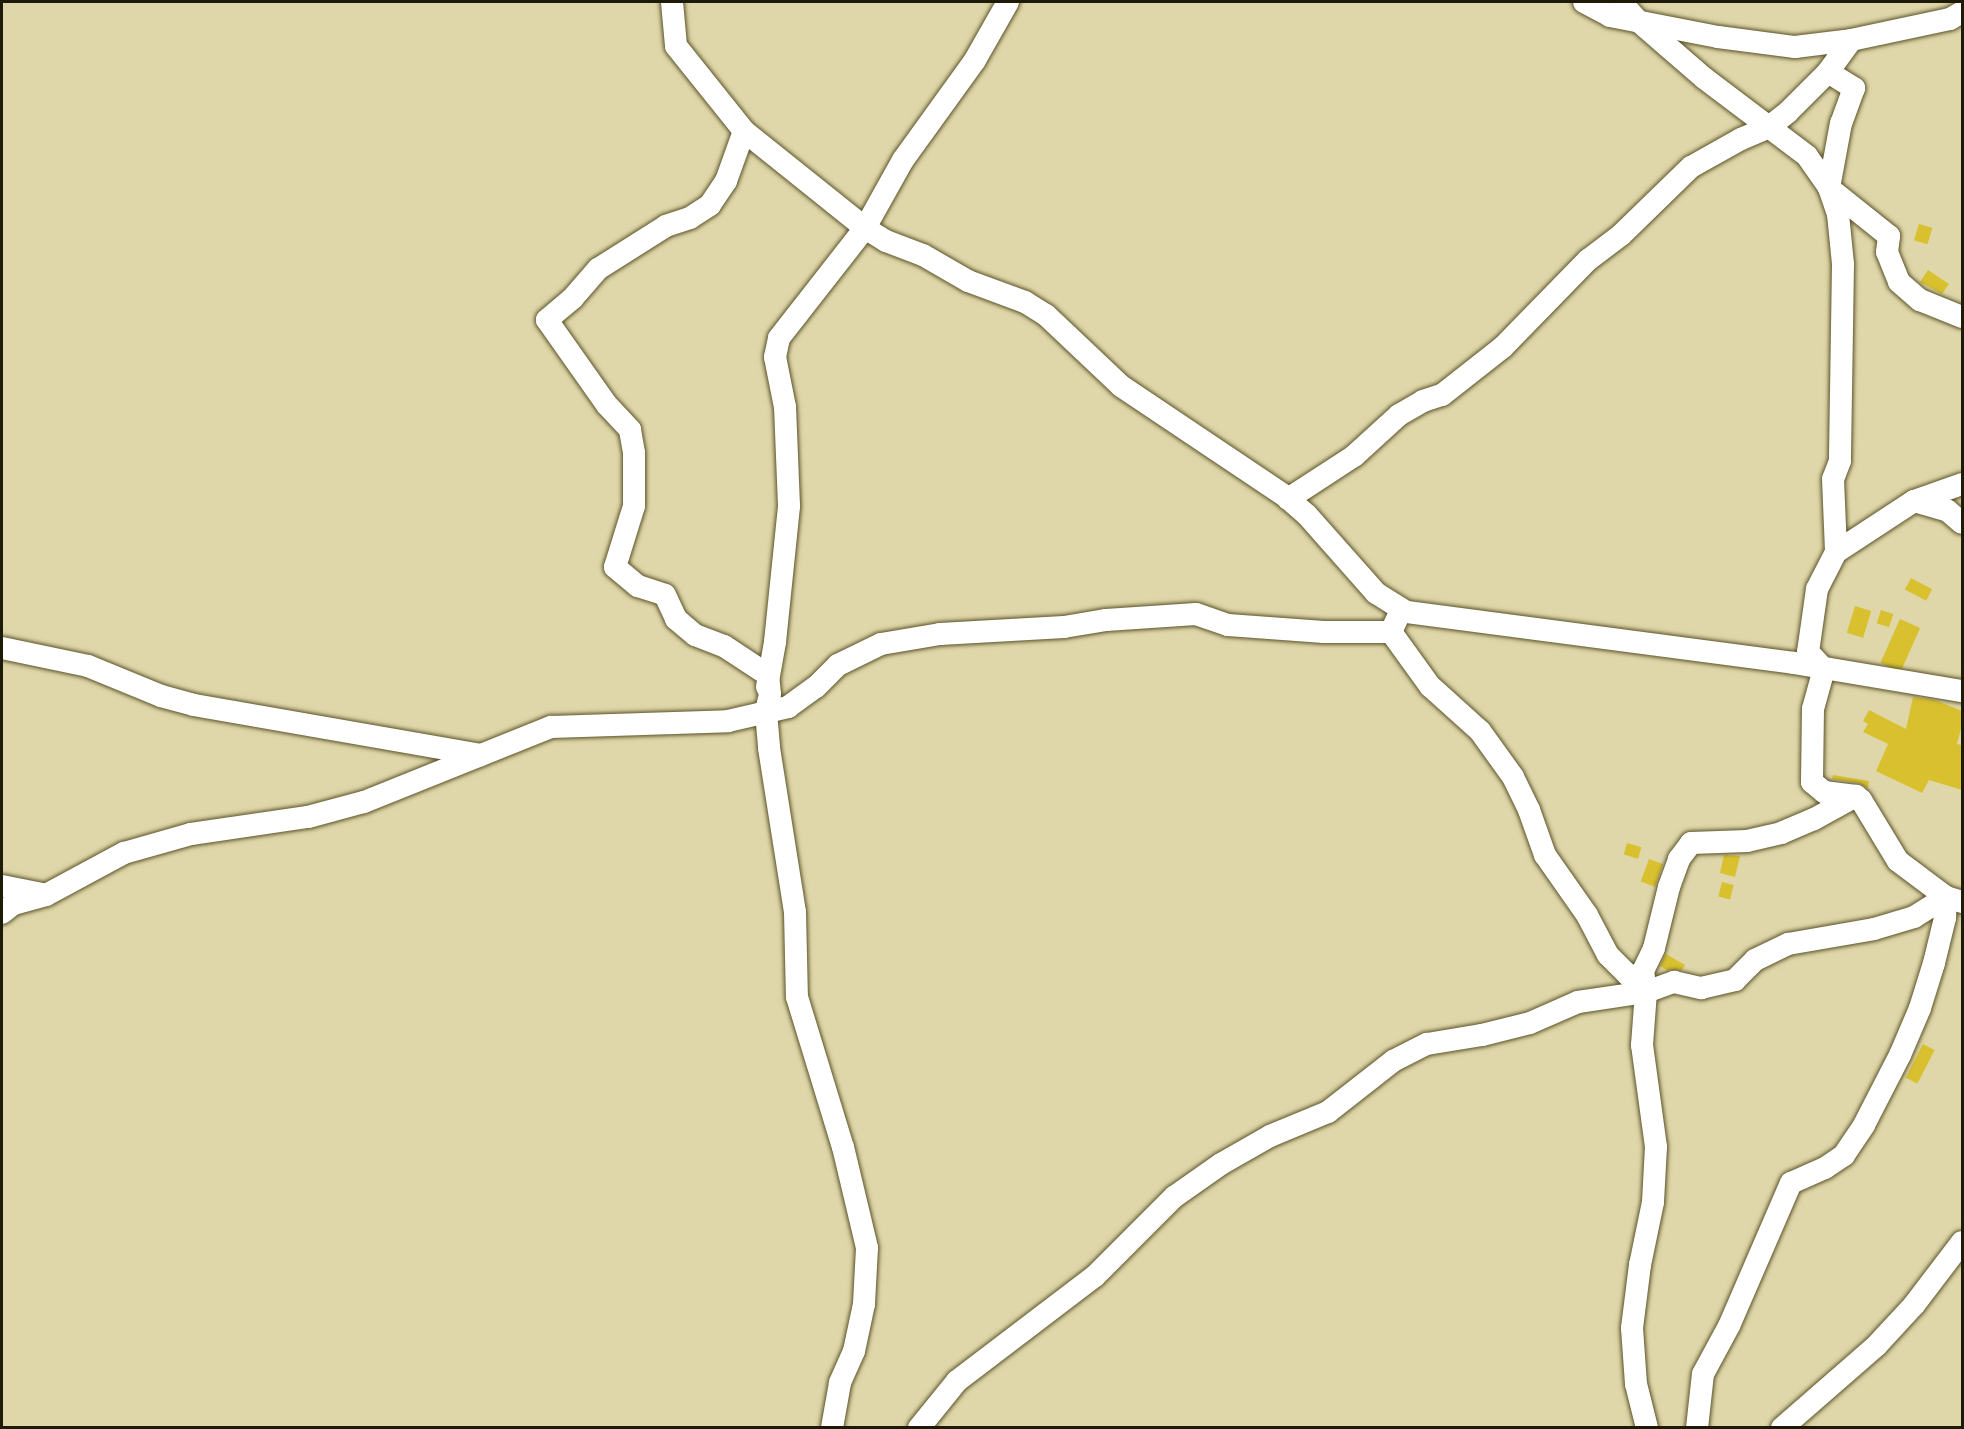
<!DOCTYPE html>
<html>
<head>
<meta charset="utf-8">
<style>
  body { margin:0 }
  #map { position:relative; width:1964px; height:1429px; overflow:hidden; background:#dfd7a9; font-family:"Libre Baskerville",serif }
  div>[style] { position:absolute }
  [style*='--x'] { left:calc(var(--x)*1px); top:calc(var(--y)*1px); width:calc(var(--w)*1px); rotate:calc(var(--a)*1deg) }
  .building>* { inset:0; background:#d8c02f; transform-origin:0 0 }
  .roads { filter:drop-shadow(0 0 2px #5b5329) drop-shadow(0 0 2px #5b5329) }
  .minor>* { height:22px; margin:-11px; padding:0 11px; transform-origin:11px; border-radius:11px; background:#fff }
  span { translate:-50% -50%; white-space:nowrap; text-align:center; line-height:1.15; -webkit-text-stroke:5px #dfd7a9; paint-order:stroke }
  .frame { position:absolute; inset:0; border:3px solid #1d1a08; pointer-events:none }
</style>
</head>
<body>
<div id="map">
  <div class="building">
    <i style="left:1919px;top:224px;width:14px;height:17px;rotate:17deg"></i>
    <i style="clip-path:polygon(1928px 270px,1949px 284px,1942px 294px,1920px 282px)"></i>
    <i style="left:1911px;top:578px;width:24px;height:13px;rotate:28deg"></i>
    <i style="left:1855px;top:606px;width:17px;height:28px;rotate:17deg"></i>
    <i style="left:1881px;top:610px;width:13px;height:14px;rotate:18deg"></i>
    <i style="left:1900px;top:619px;width:22px;height:48px;rotate:24deg"></i>
    <i style="clip-path:polygon(1913px 697px,1935px 700px,1962px 711px,1962px 725px,1957px 744px,1962px 745px,1962px 790px,1929px 780px,1922px 793px,1876px 771px,1888px 744px,1863px 732px,1868px 724px,1863px 721px,1869px 710px,1906px 729px)"></i>
    <i style="clip-path:polygon(1833px 775px,1869px 781px,1868px 788px,1858px 783px,1832px 779px)"></i>
    <i style="left:1627px;top:843px;width:15px;height:12px;rotate:16deg"></i>
    <i style="clip-path:polygon(1724px 855px,1740px 856px,1735px 877px,1720px 873px)"></i>
    <i style="left:1649px;top:859px;width:15px;height:24px;rotate:20deg"></i>
    <i style="left:1722px;top:882px;width:12px;height:15px;rotate:14deg"></i>
    <i style="clip-path:polygon(1666px 954px,1685px 965px,1682px 970px,1667px 970px,1660px 966px)"></i>
    <i style="left:1923px;top:1044px;width:13px;height:38px;rotate:27deg"></i>
  </div>
  <div class="roads">
    <div class="minor">
      <i style="--x:672;--y:2;--w:44;--a:84.8"></i>
      <i style="--x:676;--y:46;--w:109;--a:51.3"></i>
      <i style="--x:744;--y:131;--w:155;--a:38.7"></i>
      <i style="--x:865;--y:228;--w:25;--a:32"></i>
      <i style="--x:886;--y:241;--w:40;--a:21"></i>
      <i style="--x:923;--y:255;--w:52;--a:30"></i>
      <i style="--x:968;--y:281;--w:61;--a:20.2"></i>
      <i style="--x:1025;--y:302;--w:25;--a:32"></i>
      <i style="--x:1046;--y:315;--w:103;--a:43.4"></i>
      <i style="--x:1121;--y:386;--w:196;--a:33.8"></i>
      <i style="--x:1284;--y:495;--w:30;--a:41"></i>
      <i style="--x:1307;--y:515;--w:104;--a:48.5"></i>
      <i style="--x:1376;--y:593;--w:36;--a:32"></i>
      <i style="--x:1407;--y:612;--w:390;--a:7.5"></i>
      <i style="--x:1794;--y:663;--w:170;--a:9.5"></i>
      <i style="--x:1584;--y:2;--w:30;--a:28"></i>
      <i style="--x:1610;--y:16;--w:110;--a:11"></i>
      <i style="--x:1718;--y:37;--w:78;--a:7.4"></i>
      <i style="--x:1795;--y:47;--w:56;--a:-7.1"></i>
      <i style="--x:1621;--y:2;--w:24;--a:48"></i>
      <i style="--x:1637;--y:20;--w:89;--a:40.9"></i>
      <i style="--x:1704;--y:78;--w:129;--a:37.1"></i>
      <i style="--x:1807;--y:156;--w:39;--a:55"></i>
      <i style="--x:1829;--y:188;--w:77;--a:38.7"></i>
      <i style="--x:1889;--y:236;--w:16;--a:97"></i>
      <i style="--x:1887;--y:252;--w:32;--a:68"></i>
      <i style="--x:1899;--y:282;--w:28;--a:41"></i>
      <i style="--x:1920;--y:300;--w:45;--a:22"></i>
      <i style="--x:1828;--y:72;--w:31;--a:32"></i>
      <i style="--x:1854;--y:88;--w:37;--a:110"></i>
      <i style="--x:1841;--y:123;--w:66;--a:100.5"></i>
      <i style="--x:1829;--y:188;--w:28;--a:71"></i>
      <i style="--x:1838;--y:214;--w:50;--a:84.3"></i>
      <i style="--x:1843;--y:264;--w:197;--a:90.9"></i>
      <i style="--x:1840;--y:461;--w:19;--a:111"></i>
      <i style="--x:1833;--y:479;--w:73;--a:87.6"></i>
      <i style="--x:744;--y:131;--w:53;--a:109.8"></i>
      <i style="--x:726;--y:181;--w:29;--a:124"></i>
      <i style="--x:710;--y:205;--w:24;--a:147"></i>
      <i style="--x:690;--y:218;--w:25;--a:162"></i>
      <i style="--x:666;--y:226;--w:80;--a:147.7"></i>
      <i style="--x:598;--y:269;--w:38;--a:131"></i>
      <i style="--x:573;--y:298;--w:34;--a:140"></i>
      <i style="--x:547;--y:320;--w:104;--a:54.8"></i>
      <i style="--x:607;--y:405;--w:34;--a:47"></i>
      <i style="--x:630;--y:430;--w:23;--a:80"></i>
      <i style="--x:634;--y:453;--w:53;--a:90"></i>
      <i style="--x:634;--y:506;--w:64;--a:107.3"></i>
      <i style="--x:615;--y:567;--w:30;--a:40"></i>
      <i style="--x:638;--y:586;--w:28;--a:18"></i>
      <i style="--x:665;--y:595;--w:26;--a:65"></i>
      <i style="--x:676;--y:619;--w:25;--a:40"></i>
      <i style="--x:695;--y:635;--w:31;--a:21"></i>
      <i style="--x:724;--y:646;--w:53;--a:33.4"></i>
      <i style="--x:768;--y:675;--w:19;--a:84"></i>
      <i style="--x:770;--y:694;--w:18;--a:103"></i>
      <i style="--x:766;--y:712;--w:36;--a:85"></i>
      <i style="--x:769;--y:748;--w:166;--a:81"></i>
      <i style="--x:795;--y:912;--w:85;--a:88.7"></i>
      <i style="--x:797;--y:997;--w:157;--a:73"></i>
      <i style="--x:843;--y:1147;--w:104;--a:76.6"></i>
      <i style="--x:867;--y:1248;--w:56;--a:93.1"></i>
      <i style="--x:864;--y:1304;--w:48;--a:102"></i>
      <i style="--x:854;--y:1351;--w:35;--a:114"></i>
      <i style="--x:840;--y:1383;--w:46;--a:100.1"></i>
      <i style="--x:1962;--y:484;--w:51;--a:160.5"></i>
      <i style="--x:1914;--y:501;--w:93;--a:146.8"></i>
      <i style="--x:1836;--y:552;--w:42;--a:117.2"></i>
      <i style="--x:1817;--y:589;--w:64;--a:98.1"></i>
      <i style="--x:1808;--y:652;--w:23;--a:47"></i>
      <i style="--x:1824;--y:669;--w:41;--a:105.4"></i>
      <i style="--x:1813;--y:709;--w:73;--a:90.8"></i>
      <i style="--x:1812;--y:782;--w:16;--a:40"></i>
      <i style="--x:1824;--y:792;--w:32;--a:7"></i>
      <i style="--x:1856;--y:796;--w:6;--a:39"></i>
      <i style="--x:1861;--y:800;--w:71;--a:58.8"></i>
      <i style="--x:1898;--y:861;--w:60;--a:36.9"></i>
      <i style="--x:1946;--y:897;--w:17;--a:17"></i>
      <i style="--x:1288;--y:499;--w:79;--a:-33.1"></i>
      <i style="--x:1354;--y:456;--w:61;--a:-42.3"></i>
      <i style="--x:1399;--y:415;--w:28;--a:-30"></i>
      <i style="--x:1423;--y:401;--w:20;--a:-18"></i>
      <i style="--x:1442;--y:395;--w:78;--a:-38.2"></i>
      <i style="--x:1503;--y:347;--w:122;--a:-45.7"></i>
      <i style="--x:1588;--y:260;--w:41;--a:-37.1"></i>
      <i style="--x:1621;--y:235;--w:98;--a:-44.2"></i>
      <i style="--x:1691;--y:167;--w:57;--a:-29.2"></i>
      <i style="--x:1741;--y:139;--w:30;--a:-23"></i>
      <i style="--x:1769;--y:127;--w:24;--a:-38"></i>
      <i style="--x:1788;--y:112;--w:57;--a:-45"></i>
      <i style="--x:1828;--y:72;--w:39;--a:-54"></i>
      <i style="--x:1851;--y:40;--w:101;--a:-12"></i>
      <i style="--x:1950;--y:19;--w:14;--a:-30"></i>
      <i style="--x:1914;--y:501;--w:35;--a:16"></i>
      <i style="--x:1948;--y:511;--w:18;--a:41"></i>
      <i style="--x:1397;--y:619;--w:14;--a:115"></i>
      <i style="--x:1391;--y:632;--w:67;--a:54.2"></i>
      <i style="--x:1430;--y:686;--w:67;--a:42"></i>
      <i style="--x:1480;--y:731;--w:57;--a:54.3"></i>
      <i style="--x:1513;--y:777;--w:37;--a:64"></i>
      <i style="--x:1529;--y:810;--w:48;--a:70.4"></i>
      <i style="--x:1545;--y:855;--w:73;--a:55"></i>
      <i style="--x:1587;--y:915;--w:45;--a:62.3"></i>
      <i style="--x:1608;--y:955;--w:28;--a:45"></i>
      <i style="--x:1628;--y:975;--w:15;--a:8"></i>
      <i style="--x:2;--y:648;--w:88;--a:11.8"></i>
      <i style="--x:88;--y:666;--w:79;--a:22.3"></i>
      <i style="--x:161;--y:696;--w:34;--a:15"></i>
      <i style="--x:194;--y:705;--w:291;--a:9.9"></i>
      <i style="--x:767;--y:687;--w:46;--a:-79.9"></i>
      <i style="--x:775;--y:642;--w:137;--a:-84.1"></i>
      <i style="--x:789;--y:506;--w:99;--a:-92.3"></i>
      <i style="--x:785;--y:407;--w:51;--a:-101.3"></i>
      <i style="--x:775;--y:357;--w:19;--a:-78"></i>
      <i style="--x:779;--y:338;--w:140;--a:-52"></i>
      <i style="--x:865;--y:228;--w:78;--a:-60.8"></i>
      <i style="--x:903;--y:160;--w:123;--a:-54.2"></i>
      <i style="--x:975;--y:60;--w:67;--a:-60.4"></i>
      <i style="--x:2;--y:886;--w:41;--a:11.3"></i>
      <i style="--x:2;--y:913;--w:14;--a:-39"></i>
      <i style="--x:13;--y:904;--w:34;--a:-15"></i>
      <i style="--x:46;--y:895;--w:89;--a:-28.3"></i>
      <i style="--x:124;--y:853;--w:70;--a:-15.8"></i>
      <i style="--x:191;--y:834;--w:118;--a:-8.3"></i>
      <i style="--x:308;--y:817;--w:58;--a:-15"></i>
      <i style="--x:364;--y:802;--w:201;--a:-21.9"></i>
      <i style="--x:551;--y:727;--w:177;--a:-1.9"></i>
      <i style="--x:728;--y:721;--w:62;--a:-13.1"></i>
      <i style="--x:788;--y:707;--w:34;--a:-36"></i>
      <i style="--x:816;--y:687;--w:31;--a:-45"></i>
      <i style="--x:838;--y:665;--w:48;--a:-26"></i>
      <i style="--x:881;--y:644;--w:60;--a:-9.6"></i>
      <i style="--x:940;--y:634;--w:124;--a:-3.2"></i>
      <i style="--x:1064;--y:627;--w:43;--a:-9.5"></i>
      <i style="--x:1106;--y:620;--w:90;--a:-3.8"></i>
      <i style="--x:1196;--y:614;--w:34;--a:19"></i>
      <i style="--x:1228;--y:625;--w:96;--a:4.2"></i>
      <i style="--x:1324;--y:632;--w:67;--a:0"></i>
      <i style="--x:919;--y:1428;--w:60;--a:-51"></i>
      <i style="--x:957;--y:1381;--w:173;--a:-37.3"></i>
      <i style="--x:1095;--y:1276;--w:112;--a:-45"></i>
      <i style="--x:1174;--y:1197;--w:57;--a:-35.1"></i>
      <i style="--x:1221;--y:1164;--w:56;--a:-29.7"></i>
      <i style="--x:1270;--y:1136;--w:63;--a:-22.5"></i>
      <i style="--x:1328;--y:1112;--w:83;--a:-38.1"></i>
      <i style="--x:1393;--y:1061;--w:38;--a:-27"></i>
      <i style="--x:1427;--y:1044;--w:56;--a:-9.3"></i>
      <i style="--x:1482;--y:1035;--w:49;--a:-14"></i>
      <i style="--x:1530;--y:1023;--w:52;--a:-23.6"></i>
      <i style="--x:1578;--y:1002;--w:69;--a:-8.4"></i>
      <i style="--x:1646;--y:992;--w:21;--a:-98"></i>
      <i style="--x:1643;--y:971;--w:25;--a:-64"></i>
      <i style="--x:1654;--y:948;--w:63;--a:-76.2"></i>
      <i style="--x:1669;--y:887;--w:30;--a:-70"></i>
      <i style="--x:1679;--y:859;--w:20;--a:-53"></i>
      <i style="--x:1691;--y:843;--w:56;--a:-2"></i>
      <i style="--x:1747;--y:841;--w:35;--a:-13"></i>
      <i style="--x:1781;--y:833;--w:36;--a:-23"></i>
      <i style="--x:1814;--y:819;--w:48;--a:-28.7"></i>
      <i style="--x:1647;--y:1428;--w:45;--a:-104"></i>
      <i style="--x:1636;--y:1384;--w:56;--a:-94.1"></i>
      <i style="--x:1632;--y:1328;--w:64;--a:-82.8"></i>
      <i style="--x:1640;--y:1265;--w:64;--a:-78.3"></i>
      <i style="--x:1653;--y:1202;--w:55;--a:-86.9"></i>
      <i style="--x:1656;--y:1147;--w:103;--a:-97.8"></i>
      <i style="--x:1642;--y:1045;--w:53;--a:-85.7"></i>
      <i style="--x:1646;--y:992;--w:30;--a:-20"></i>
      <i style="--x:1674;--y:982;--w:28;--a:13"></i>
      <i style="--x:1701;--y:988;--w:35;--a:-13"></i>
      <i style="--x:1735;--y:980;--w:28;--a:-45"></i>
      <i style="--x:1755;--y:960;--w:37;--a:-26"></i>
      <i style="--x:1788;--y:944;--w:87;--a:-9.9"></i>
      <i style="--x:1874;--y:929;--w:42;--a:-16.7"></i>
      <i style="--x:1914;--y:917;--w:38;--a:-32"></i>
      <i style="--x:1697;--y:1428;--w:54;--a:-83.7"></i>
      <i style="--x:1703;--y:1374;--w:55;--a:-61.6"></i>
      <i style="--x:1729;--y:1326;--w:156;--a:-66.6"></i>
      <i style="--x:1791;--y:1183;--w:37;--a:-24"></i>
      <i style="--x:1825;--y:1168;--w:23;--a:-34"></i>
      <i style="--x:1844;--y:1155;--w:36;--a:-56"></i>
      <i style="--x:1864;--y:1125;--w:79;--a:-62.8"></i>
      <i style="--x:1900;--y:1055;--w:51;--a:-66.9"></i>
      <i style="--x:1920;--y:1008;--w:47;--a:-72.7"></i>
      <i style="--x:1934;--y:963;--w:46;--a:-76.3"></i>
      <i style="--x:1945;--y:918;--w:21;--a:-87"></i>
      <i style="--x:1782;--y:1428;--w:126;--a:-41.1"></i>
      <i style="--x:1877;--y:1345;--w:54;--a:-47.2"></i>
      <i style="--x:1914;--y:1305;--w:79;--a:-52.7"></i>
    </div>
  </div>
  <div class="frame"></div>
</div>
</body>
</html>
